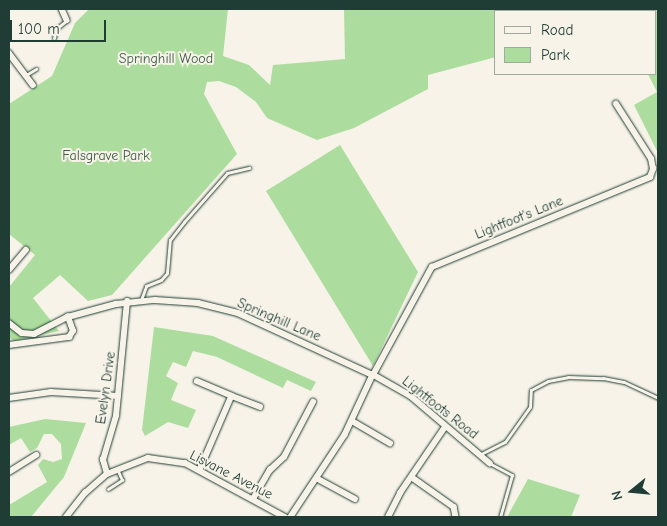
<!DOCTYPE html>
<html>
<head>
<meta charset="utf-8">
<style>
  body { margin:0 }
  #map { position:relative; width:667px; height:526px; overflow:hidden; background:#f7f3e8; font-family:"Comic Neue",sans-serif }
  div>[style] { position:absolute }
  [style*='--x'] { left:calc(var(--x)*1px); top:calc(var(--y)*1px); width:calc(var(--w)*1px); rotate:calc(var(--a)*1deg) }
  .green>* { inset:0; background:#acdd9e }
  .roads { filter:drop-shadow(0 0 1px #1f3d34) drop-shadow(0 0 1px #1f3d34) }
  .service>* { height:3px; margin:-1.5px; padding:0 1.5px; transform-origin:1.5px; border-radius:1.5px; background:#f7f3e8 }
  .minor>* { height:5.5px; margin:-2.75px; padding:0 2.75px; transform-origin:2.75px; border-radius:2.75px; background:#f7f3e8 }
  span { translate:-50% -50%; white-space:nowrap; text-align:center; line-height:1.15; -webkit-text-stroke:4px #f7f3e8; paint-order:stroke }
  .park-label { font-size:14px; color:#3b5d49 }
  .street-label { font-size:14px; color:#1f3d34 }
  .frame { position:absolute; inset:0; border:10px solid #1f3d34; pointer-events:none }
  .legend { position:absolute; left:494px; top:10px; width:162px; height:65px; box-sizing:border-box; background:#f7f3e8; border:1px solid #a1aaa0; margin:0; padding:6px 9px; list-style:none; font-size:15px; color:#1f3d34 }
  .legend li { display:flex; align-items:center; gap:10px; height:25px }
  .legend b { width:25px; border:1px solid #a1aaa0 }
  .north { position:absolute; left:607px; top:466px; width:50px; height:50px; -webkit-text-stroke:4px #f7f3e8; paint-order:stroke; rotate:253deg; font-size:14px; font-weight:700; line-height:20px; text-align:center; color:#1f3d34 }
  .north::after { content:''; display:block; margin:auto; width:18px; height:22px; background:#1f3d34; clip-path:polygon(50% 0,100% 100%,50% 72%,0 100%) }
  .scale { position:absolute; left:10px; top:20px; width:96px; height:22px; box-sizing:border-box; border:2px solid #1f3d34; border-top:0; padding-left:6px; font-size:15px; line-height:18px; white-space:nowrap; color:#1f3d34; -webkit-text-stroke:4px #f7f3e8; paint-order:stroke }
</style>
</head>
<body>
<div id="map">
  <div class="green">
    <i style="clip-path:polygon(89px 9px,228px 9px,223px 56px,249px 65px,270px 85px,273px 65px,345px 59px,344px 9px,658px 9px,658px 153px,634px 105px,657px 92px,648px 74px,656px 74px,656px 11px,496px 11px,496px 57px,428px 75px,428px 89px,354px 128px,317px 140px,267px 118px,256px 102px,236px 87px,219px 81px,207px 82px,204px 94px,237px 154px,112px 295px,88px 301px,60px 275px,33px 298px,59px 331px,15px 341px,9px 338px,9px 287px,35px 255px,9px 234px,9px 104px,52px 76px,75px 23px)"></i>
    <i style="clip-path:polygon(340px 145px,418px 272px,373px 366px,266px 191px)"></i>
    <i style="clip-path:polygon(154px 327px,213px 336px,316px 382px,311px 391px,287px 380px,283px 388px,217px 357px,193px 351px,186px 367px,173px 362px,166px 376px,178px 383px,171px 400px,196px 410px,188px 428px,168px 422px,145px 436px,142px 430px)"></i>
    <i style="clip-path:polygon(45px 419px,86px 423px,64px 477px,31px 517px,9px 517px,9px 505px,47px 482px,38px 465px,43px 459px,53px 462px,62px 459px,61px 444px,52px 434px,44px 434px,37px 448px,30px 452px,21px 438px,9px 445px,9px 427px)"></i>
    <i style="clip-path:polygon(528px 479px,580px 495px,571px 517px,507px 517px)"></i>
  </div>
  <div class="roads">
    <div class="service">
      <i style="--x:54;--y:38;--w:9;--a:-77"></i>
      <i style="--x:56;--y:29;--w:14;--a:-39"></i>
      <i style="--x:26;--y:75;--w:12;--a:-31"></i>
      <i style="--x:141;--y:300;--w:15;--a:-70"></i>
      <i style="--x:146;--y:286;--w:16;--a:-22"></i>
      <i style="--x:161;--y:280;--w:9;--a:-49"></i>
      <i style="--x:167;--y:273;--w:33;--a:-85"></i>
      <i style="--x:170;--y:240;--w:23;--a:-52"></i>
      <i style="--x:184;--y:222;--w:65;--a:-48.7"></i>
      <i style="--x:227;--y:173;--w:23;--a:-13"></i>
      <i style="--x:479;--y:455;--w:29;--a:-27"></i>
      <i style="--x:505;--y:442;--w:43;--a:-54.5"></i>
      <i style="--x:530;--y:407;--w:17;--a:-87"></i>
      <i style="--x:531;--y:390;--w:19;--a:-28"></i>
      <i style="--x:548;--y:381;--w:20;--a:-11"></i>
      <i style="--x:568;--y:377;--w:35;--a:2"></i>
      <i style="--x:603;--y:378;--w:21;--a:11"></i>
      <i style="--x:624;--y:382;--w:38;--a:25"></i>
      <i style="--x:491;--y:464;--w:24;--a:28"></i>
      <i style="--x:512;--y:475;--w:44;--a:105.9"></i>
      <i style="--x:108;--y:489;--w:17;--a:-33"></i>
      <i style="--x:122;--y:480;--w:12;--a:-114"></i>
    </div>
    <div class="minor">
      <i style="--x:62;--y:9;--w:12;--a:66"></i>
      <i style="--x:9;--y:53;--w:40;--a:53"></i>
      <i style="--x:9;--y:270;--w:26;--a:-50"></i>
      <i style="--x:9;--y:323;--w:16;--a:38"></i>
      <i style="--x:22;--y:333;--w:12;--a:5"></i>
      <i style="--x:34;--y:334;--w:38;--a:-27"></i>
      <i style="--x:68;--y:317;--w:50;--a:-15.2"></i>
      <i style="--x:116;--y:304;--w:39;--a:-6"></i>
      <i style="--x:155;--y:300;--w:43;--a:4"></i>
      <i style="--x:198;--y:303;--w:41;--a:14"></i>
      <i style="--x:238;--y:313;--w:149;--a:24.7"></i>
      <i style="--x:373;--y:375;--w:66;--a:115"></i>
      <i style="--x:345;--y:435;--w:98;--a:123.4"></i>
      <i style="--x:9;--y:345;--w:61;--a:-7.6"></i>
      <i style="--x:69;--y:337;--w:7;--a:-56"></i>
      <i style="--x:73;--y:331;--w:15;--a:-110"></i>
      <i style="--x:197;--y:381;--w:38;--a:23"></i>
      <i style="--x:232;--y:396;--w:81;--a:113.4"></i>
      <i style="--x:232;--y:396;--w:30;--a:21"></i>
      <i style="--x:9;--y:398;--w:42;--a:-8.1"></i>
      <i style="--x:51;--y:392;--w:67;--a:3.4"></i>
      <i style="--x:352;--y:421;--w:44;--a:30.1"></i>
      <i style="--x:490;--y:464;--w:105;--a:-139.6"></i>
      <i style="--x:410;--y:396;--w:43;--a:-150.4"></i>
      <i style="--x:373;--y:375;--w:123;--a:-61.4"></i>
      <i style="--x:432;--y:267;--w:236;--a:-22.4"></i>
      <i style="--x:650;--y:177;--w:9;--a:-69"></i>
      <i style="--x:653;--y:169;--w:10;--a:-101"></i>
      <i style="--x:651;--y:159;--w:65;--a:-122.5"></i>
      <i style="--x:9;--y:472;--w:32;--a:-32"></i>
      <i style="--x:107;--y:474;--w:15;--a:-106"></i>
      <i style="--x:103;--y:460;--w:46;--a:-73.5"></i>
      <i style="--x:116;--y:416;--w:115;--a:-84.5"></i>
      <i style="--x:413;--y:478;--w:50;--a:35.3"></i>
      <i style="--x:454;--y:507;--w:10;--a:79"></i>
      <i style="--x:318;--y:479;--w:42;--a:28.4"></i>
      <i style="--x:253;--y:499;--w:34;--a:-60"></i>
      <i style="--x:270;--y:470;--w:19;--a:-43"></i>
      <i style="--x:284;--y:457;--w:62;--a:-62.2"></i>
      <i style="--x:66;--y:517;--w:31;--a:-52"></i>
      <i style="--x:85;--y:493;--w:29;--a:-41"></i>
      <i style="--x:107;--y:474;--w:44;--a:-21.3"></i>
      <i style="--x:148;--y:458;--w:37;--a:8"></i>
      <i style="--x:185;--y:463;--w:114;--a:28.4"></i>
      <i style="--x:388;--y:517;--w:27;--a:-63"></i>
      <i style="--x:400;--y:493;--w:80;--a:-55.7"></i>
    </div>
  </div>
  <div class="park-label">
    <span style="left:166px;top:59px">Springhill Wood</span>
    <span style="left:106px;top:156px">Falsgrave Park</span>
  </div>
  <div class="street-label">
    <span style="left:519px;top:218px;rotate:-22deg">Lightfoot's Lane</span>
    <span style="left:279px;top:320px;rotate:23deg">Springhill Lane</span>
    <span style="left:106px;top:388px;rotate:-82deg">Evelyn Drive</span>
    <span style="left:440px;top:408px;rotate:38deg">Lightfoots Road</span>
    <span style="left:231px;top:475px;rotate:27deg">Lisvane Avenue</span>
  </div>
  <div class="frame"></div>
  <ul class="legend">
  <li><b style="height:6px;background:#f7f3e8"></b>Road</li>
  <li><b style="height:14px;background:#acdd9e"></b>Park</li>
  </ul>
  <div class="north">N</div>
  <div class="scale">100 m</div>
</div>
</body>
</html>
